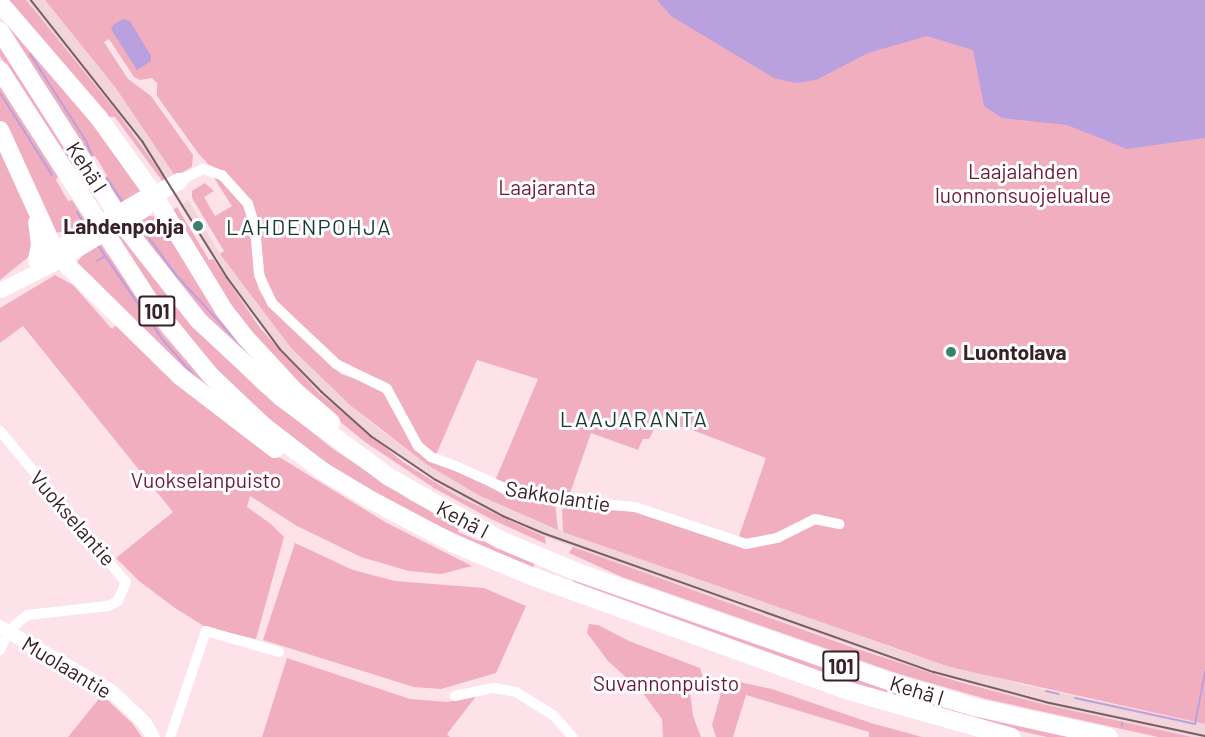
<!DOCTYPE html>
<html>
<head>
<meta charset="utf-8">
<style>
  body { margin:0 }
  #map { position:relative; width:1205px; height:737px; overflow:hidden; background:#fde3e9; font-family:Barlow,sans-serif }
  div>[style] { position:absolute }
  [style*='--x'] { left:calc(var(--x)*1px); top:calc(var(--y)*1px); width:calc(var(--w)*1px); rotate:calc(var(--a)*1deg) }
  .built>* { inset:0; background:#f2d4db }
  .green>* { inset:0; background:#f1aebf }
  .water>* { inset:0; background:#b9a1df }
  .stream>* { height:2px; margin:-1px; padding:0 1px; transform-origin:1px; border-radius:1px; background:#b9a1df }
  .street>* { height:10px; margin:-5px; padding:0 5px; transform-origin:5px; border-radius:5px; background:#fff }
  .secondary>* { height:14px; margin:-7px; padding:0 7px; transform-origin:7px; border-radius:7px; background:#fff }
  .primary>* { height:15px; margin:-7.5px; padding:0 7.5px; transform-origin:7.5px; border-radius:7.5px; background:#fff }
  .highway>* { height:18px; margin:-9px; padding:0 9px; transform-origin:9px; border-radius:9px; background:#fff }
  .tram>* { height:1.5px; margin:-0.75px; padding:0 0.75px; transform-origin:0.75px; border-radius:0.75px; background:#775f65 }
  .dots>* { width:16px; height:16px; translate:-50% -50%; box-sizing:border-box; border:3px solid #fff; border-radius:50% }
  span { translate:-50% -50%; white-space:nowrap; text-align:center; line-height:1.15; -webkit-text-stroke:6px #fff; paint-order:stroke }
  .shield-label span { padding:2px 4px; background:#fff; border:2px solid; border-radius:4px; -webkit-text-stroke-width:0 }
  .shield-label { font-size:20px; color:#382127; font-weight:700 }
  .street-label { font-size:21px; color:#382127 }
  .park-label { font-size:21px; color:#6f193a }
  .poi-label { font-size:21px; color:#382127; font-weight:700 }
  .right { translate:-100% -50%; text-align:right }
  .left { translate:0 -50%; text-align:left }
  .neighbourhood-label { font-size:22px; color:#193934; letter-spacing:1.5px }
</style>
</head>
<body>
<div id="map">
  <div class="built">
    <i style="clip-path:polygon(26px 0,45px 0,115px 87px,174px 175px,165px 179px)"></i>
    <i style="clip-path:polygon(188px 200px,220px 254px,291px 348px,371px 423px,426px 464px,480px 496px,546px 525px,914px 655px,1024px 685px,1205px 724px,1205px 737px,1192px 737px,1042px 704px,914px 668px,545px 537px,457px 496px,374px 440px,345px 417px,295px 368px,233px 291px,180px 205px)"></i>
  </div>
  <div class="green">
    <i style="clip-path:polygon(4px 0,26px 0,116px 111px,165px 179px,163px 182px,115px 117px,106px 116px)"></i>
    <i style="clip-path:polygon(45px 0,1205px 0,1205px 724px,950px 667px,563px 532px,562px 510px,569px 504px,607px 510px,634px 511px,736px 545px,766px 458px,687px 428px,658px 422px,649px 439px,643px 439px,638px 450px,591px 433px,569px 496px,506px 485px,495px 481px,538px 379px,477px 360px,436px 455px,424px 450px,388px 383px,344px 364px,276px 301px,265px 278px,259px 224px,218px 169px,208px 164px,198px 153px,157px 96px,157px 83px,152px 78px,140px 80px,134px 77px,109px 39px,104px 42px,128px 79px,151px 96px,193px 155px,192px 167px,175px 176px,115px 87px)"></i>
    <i style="clip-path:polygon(0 14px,38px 53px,144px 189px,121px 205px,104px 179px,107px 176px,102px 167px,95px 156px,91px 157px)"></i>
    <i style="clip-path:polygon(0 45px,75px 165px,71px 168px,0 56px)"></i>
    <i style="clip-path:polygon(0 86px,58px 177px,56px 180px,68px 201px,72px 200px,88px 225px,52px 234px,0 122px)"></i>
    <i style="clip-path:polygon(0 150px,31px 218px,32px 254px,0 280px)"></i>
    <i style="clip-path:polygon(217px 177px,245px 207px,252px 229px,254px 271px,259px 290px,270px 308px,341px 374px,373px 385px,386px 394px,411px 441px,502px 494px,555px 503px,558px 530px,480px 496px,426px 464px,350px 405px,291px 348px,220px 254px,224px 251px,192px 198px,192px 191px,205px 183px,214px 191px,204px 197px,215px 216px,232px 206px,214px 178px)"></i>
    <i style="clip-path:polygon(177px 207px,209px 260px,213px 259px,260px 328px,319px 393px,403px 462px,457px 496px,545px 537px,546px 544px,491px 519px,434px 488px,365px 442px,317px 403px,243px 324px,170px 212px)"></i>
    <i style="clip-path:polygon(149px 216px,158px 217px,286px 391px,208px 318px,134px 225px)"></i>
    <i style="clip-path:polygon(120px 233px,177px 308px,259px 390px,333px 449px,410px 500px,459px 527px,458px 532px,479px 541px,481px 538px,535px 563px,533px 568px,414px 515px,329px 465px,286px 434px,242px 397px,180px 329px,115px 236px)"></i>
    <i style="clip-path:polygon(101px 244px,163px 334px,237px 418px,74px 266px,82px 256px)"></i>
    <i style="clip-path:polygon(55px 275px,73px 285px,112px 329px,116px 325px,250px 439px,385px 522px,472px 566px,441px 574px,409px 571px,361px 557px,297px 526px,250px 496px,247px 507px,271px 524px,284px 537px,256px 639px,207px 628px,175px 608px,139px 581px,116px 558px,173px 512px,23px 326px,0 343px,0 308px)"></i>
    <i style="clip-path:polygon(295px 543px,353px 570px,395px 581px,484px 588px,526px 606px,496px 673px,441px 689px,414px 687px,263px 640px)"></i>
    <i style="clip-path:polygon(573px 547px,857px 649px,956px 681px,1042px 704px,1192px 737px,1158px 737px,986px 699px,899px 674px,622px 577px,569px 553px)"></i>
    <i style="clip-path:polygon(574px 578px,1073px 737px,1047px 737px,1016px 730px,850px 683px,572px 583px)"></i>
    <i style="clip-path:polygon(589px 624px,598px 625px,629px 641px,700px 668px,704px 682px,692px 683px,690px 693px,693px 716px,701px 737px,663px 737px,662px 719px,642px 692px,608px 661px,587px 633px)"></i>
    <i style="clip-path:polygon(287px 658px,410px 699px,447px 702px,477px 695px,447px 734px,450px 737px,262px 737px)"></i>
    <i style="clip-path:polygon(739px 682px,772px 689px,871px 723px,922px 737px,869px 737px,869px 732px,746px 695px,733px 737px,716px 737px,712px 725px,722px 689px)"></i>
    <i style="clip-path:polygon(102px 695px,132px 723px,142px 737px,68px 737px)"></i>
  </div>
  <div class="water">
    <i style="clip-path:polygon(657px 0,1205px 0,1205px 138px,1127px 149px,1067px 125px,1002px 118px,984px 106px,973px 50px,927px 36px,868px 53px,816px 80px,795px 83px,774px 78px,671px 16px)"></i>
    <i style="clip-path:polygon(123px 19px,130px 21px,151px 56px,151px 61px,137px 70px,111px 29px,113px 25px)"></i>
  </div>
  <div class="stream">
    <i style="--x:30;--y:54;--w:107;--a:57.2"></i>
    <i style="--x:0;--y:93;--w:97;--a:57.6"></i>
    <i style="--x:87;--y:144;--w:12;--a:66"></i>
    <i style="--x:107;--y:178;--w:30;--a:57"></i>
    <i style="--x:77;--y:212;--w:14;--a:60"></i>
    <i style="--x:137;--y:222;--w:67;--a:53.5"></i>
    <i style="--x:177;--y:276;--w:100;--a:47.4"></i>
    <i style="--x:97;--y:244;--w:115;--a:55.6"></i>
    <i style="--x:162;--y:339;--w:53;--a:48.8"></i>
    <i style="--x:97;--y:261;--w:8;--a:-30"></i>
    <i style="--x:1046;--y:691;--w:13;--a:13"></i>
    <i style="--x:1075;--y:698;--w:123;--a:12.2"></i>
    <i style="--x:1195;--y:724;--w:53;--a:-79.1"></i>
    <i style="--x:1122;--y:723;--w:3;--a:90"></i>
  </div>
  <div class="street">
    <i style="--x:152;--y:192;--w:30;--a:-28"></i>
    <i style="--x:178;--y:178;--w:7;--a:0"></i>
    <i style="--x:185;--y:178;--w:20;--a:-27"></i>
    <i style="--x:203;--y:169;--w:20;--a:18"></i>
    <i style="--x:222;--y:175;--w:39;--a:48"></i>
    <i style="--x:248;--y:204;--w:24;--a:73"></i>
    <i style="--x:255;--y:227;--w:48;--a:85.2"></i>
    <i style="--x:259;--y:275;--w:31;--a:65"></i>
    <i style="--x:272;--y:303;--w:88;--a:43.6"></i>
    <i style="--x:336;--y:364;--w:57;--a:26.1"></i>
    <i style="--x:387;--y:389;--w:65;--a:61.5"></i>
    <i style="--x:418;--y:446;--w:17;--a:40"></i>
    <i style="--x:431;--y:457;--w:29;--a:20"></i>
    <i style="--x:458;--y:467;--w:58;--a:24.4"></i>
    <i style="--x:511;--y:491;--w:48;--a:10.8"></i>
    <i style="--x:558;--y:500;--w:77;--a:5.2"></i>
    <i style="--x:635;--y:507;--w:117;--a:18.4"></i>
    <i style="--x:746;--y:544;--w:32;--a:-11"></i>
    <i style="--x:777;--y:538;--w:42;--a:-26.6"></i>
    <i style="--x:815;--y:519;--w:25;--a:12"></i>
    <i style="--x:156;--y:198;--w:29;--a:-29"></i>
    <i style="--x:181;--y:184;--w:7;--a:-56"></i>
    <i style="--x:0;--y:431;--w:197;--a:50.2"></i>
    <i style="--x:126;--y:582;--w:21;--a:113"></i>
    <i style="--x:118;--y:601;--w:11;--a:153"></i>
    <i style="--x:108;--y:606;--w:81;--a:173.6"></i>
    <i style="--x:28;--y:615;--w:9;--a:144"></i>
    <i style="--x:21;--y:620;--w:18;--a:137"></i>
    <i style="--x:8;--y:632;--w:20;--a:114"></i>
    <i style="--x:455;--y:696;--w:40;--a:-12"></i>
    <i style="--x:494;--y:688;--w:22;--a:10"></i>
    <i style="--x:516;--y:692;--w:44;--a:31.9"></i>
    <i style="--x:553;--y:715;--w:30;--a:48"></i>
    <i style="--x:170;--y:737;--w:112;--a:-71.2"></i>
    <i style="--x:206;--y:631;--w:76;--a:16"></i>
  </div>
  <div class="secondary">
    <i style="--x:0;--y:627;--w:128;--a:30"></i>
    <i style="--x:111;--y:691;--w:45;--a:43.2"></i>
    <i style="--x:144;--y:722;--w:17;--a:59"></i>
  </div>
  <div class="primary">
    <i style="--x:46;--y:254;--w:123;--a:-30.3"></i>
    <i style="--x:0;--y:290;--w:60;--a:-26.6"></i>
    <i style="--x:54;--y:263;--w:101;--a:-30.9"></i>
    <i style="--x:141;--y:211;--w:20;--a:-41"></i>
  </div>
  <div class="highway">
    <i style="--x:0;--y:3;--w:152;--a:49.3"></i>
    <i style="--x:99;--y:118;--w:91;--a:54.4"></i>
    <i style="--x:152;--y:192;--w:138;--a:58.6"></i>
    <i style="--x:224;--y:310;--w:34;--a:52"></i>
    <i style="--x:245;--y:337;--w:74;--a:47.2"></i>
    <i style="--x:295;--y:391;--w:48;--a:40.7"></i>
    <i style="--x:0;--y:31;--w:237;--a:57.4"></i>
    <i style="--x:128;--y:231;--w:113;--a:51.8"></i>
    <i style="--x:198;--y:320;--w:115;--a:42.9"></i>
    <i style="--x:282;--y:398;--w:133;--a:36.4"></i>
    <i style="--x:389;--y:477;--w:129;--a:29.4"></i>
    <i style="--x:501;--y:540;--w:86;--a:22.7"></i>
    <i style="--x:580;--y:573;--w:338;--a:19.3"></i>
    <i style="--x:899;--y:685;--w:78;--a:16.3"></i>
    <i style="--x:974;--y:707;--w:138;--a:12.5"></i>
    <i style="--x:0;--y:70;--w:278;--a:57.1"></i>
    <i style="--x:151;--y:303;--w:94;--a:50.6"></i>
    <i style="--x:211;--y:376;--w:74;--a:43.4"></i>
    <i style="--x:265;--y:427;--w:71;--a:37.5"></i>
    <i style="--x:321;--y:470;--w:58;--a:31"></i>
    <i style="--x:371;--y:500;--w:94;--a:27.9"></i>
    <i style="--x:454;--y:544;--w:83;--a:22.6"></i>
    <i style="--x:531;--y:576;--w:338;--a:19.9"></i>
    <i style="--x:849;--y:691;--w:169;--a:15.8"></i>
    <i style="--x:0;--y:130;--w:125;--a:65.5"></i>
    <i style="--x:52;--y:244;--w:29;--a:54"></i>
    <i style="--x:69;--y:267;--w:156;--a:44.5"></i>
    <i style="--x:180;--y:376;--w:120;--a:37.5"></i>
    <i style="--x:37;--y:260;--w:15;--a:-79"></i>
    <i style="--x:40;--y:245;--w:23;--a:-97"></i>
  </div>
  <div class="tram">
    <i style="--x:31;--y:0;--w:181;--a:51.7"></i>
    <i style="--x:143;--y:142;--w:159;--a:58.1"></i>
    <i style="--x:227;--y:277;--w:89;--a:53.6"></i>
    <i style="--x:280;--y:349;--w:60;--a:45.7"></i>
    <i style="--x:322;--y:392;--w:66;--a:41.9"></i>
    <i style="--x:371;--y:436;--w:78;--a:34.1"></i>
    <i style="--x:436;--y:480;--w:76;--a:28.2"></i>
    <i style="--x:503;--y:516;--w:43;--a:23"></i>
    <i style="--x:543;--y:533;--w:415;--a:19.6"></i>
    <i style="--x:934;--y:672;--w:120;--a:15"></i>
    <i style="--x:1050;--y:703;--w:158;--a:12"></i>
  </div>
  <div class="dots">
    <i style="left:198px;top:226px;background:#397f74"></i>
    <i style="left:951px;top:352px;background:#397f74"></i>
  </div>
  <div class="shield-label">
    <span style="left:157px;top:311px">101</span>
    <span style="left:841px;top:666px">101</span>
  </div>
  <div class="street-label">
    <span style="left:87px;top:167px;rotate:57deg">Kehä I</span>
    <span style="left:558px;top:496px;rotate:9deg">Sakkolantie</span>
    <span style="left:73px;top:518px;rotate:49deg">Vuokselantie</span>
    <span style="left:463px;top:519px;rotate:28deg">Kehä I</span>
    <span style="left:67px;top:667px;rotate:31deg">Muolaantie</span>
    <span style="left:917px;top:690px;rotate:17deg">Kehä I</span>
  </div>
  <div class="park-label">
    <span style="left:1023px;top:183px">Laajalahden<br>luonnonsuojelualue</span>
    <span style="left:547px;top:187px">Laajaranta</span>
    <span style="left:206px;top:480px">Vuokselanpuisto</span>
    <span style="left:666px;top:683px">Suvannonpuisto</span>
  </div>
  <div class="poi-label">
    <span class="right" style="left:184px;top:226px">Lahdenpohja</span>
    <span class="left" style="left:963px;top:352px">Luontolava</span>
  </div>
  <div class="neighbourhood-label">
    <span style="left:309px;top:227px">LAHDENPOHJA</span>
    <span style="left:634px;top:419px">LAAJARANTA</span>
  </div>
</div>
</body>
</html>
